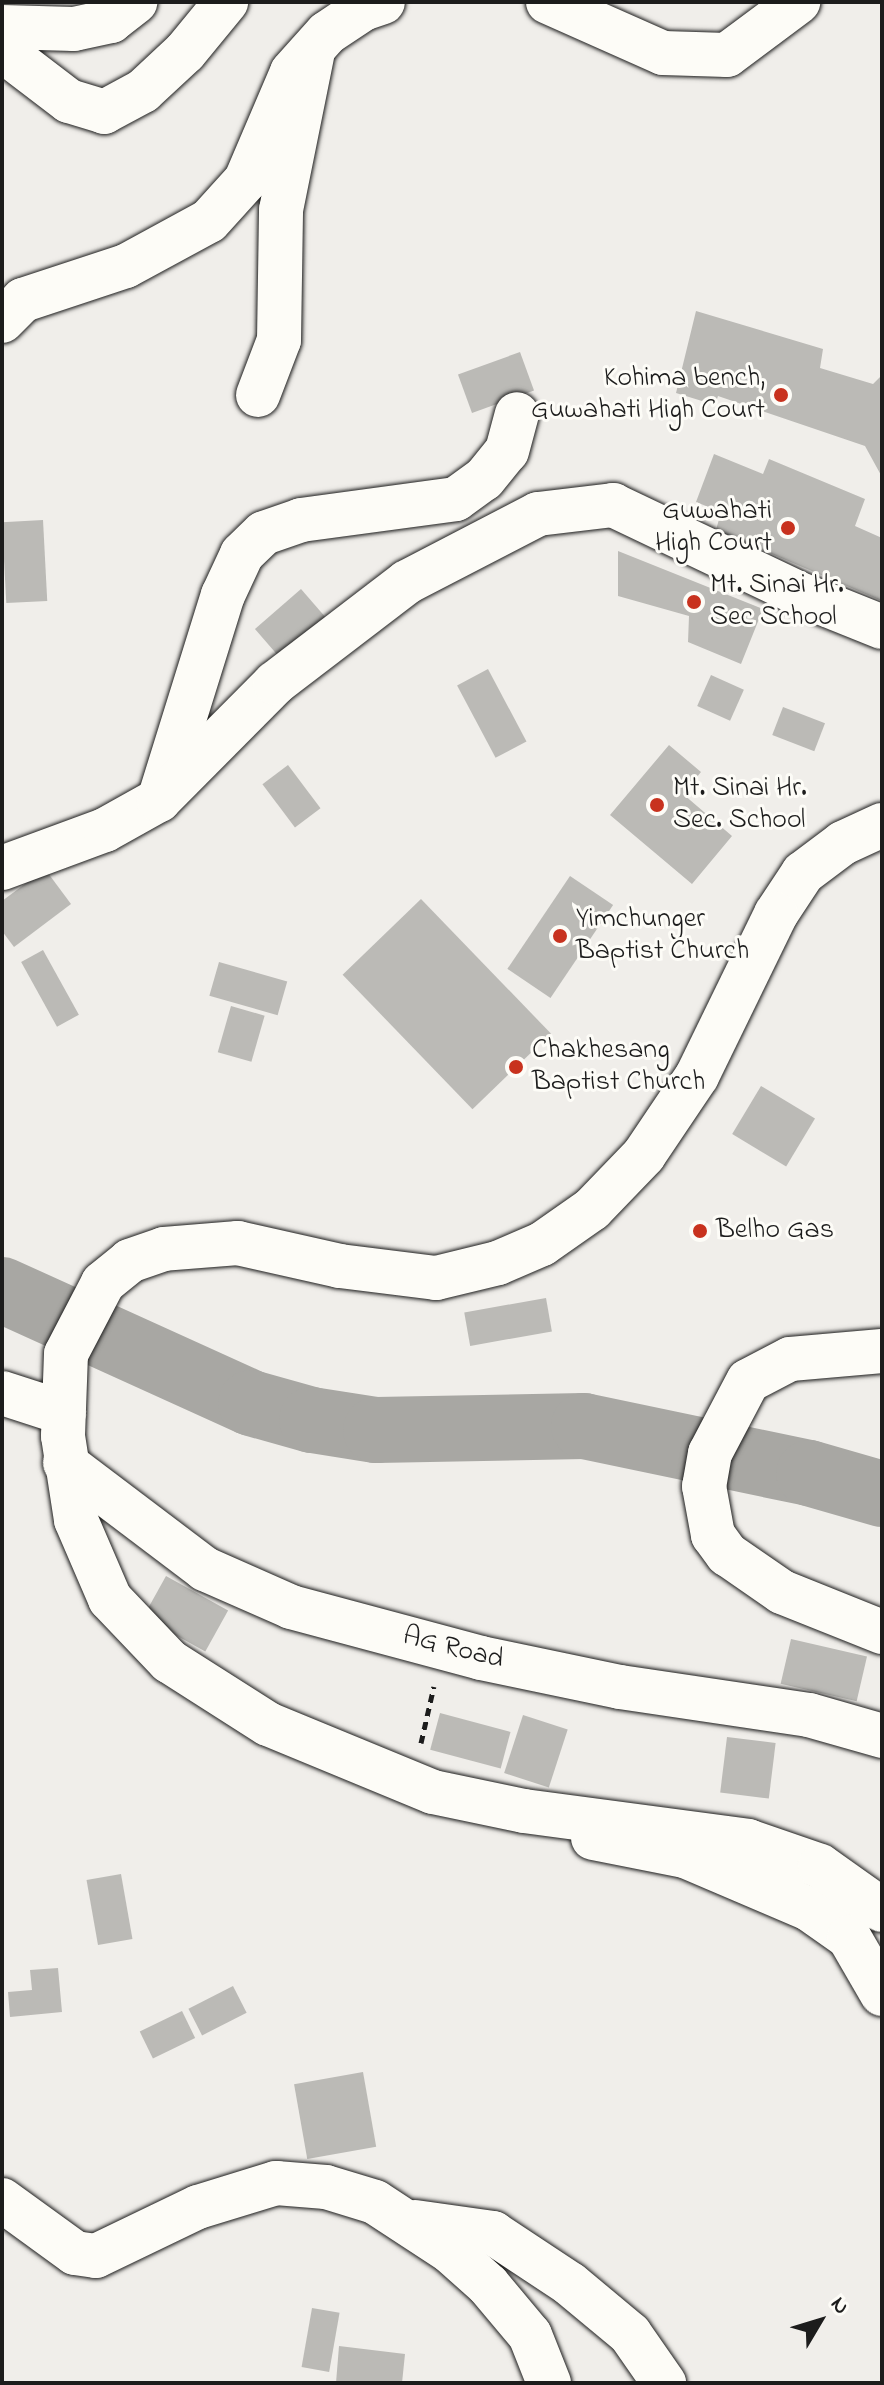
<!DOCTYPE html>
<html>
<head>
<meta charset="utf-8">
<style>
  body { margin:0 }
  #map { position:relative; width:884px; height:2385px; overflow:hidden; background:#f0eeea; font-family:"Indie Flower",sans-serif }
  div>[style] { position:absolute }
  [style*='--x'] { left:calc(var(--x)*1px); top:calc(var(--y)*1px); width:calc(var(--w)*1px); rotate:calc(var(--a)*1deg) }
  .river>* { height:66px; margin:-33px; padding:0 33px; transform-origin:33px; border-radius:33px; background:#a8a7a3 }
  .building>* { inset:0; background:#bbbab6; transform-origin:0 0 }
  .path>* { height:5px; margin-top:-2.5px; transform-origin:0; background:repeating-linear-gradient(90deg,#1c1c1c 0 8px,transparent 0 14px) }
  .roads { filter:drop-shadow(0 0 2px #1c1c1c) drop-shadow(0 0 2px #1c1c1c) }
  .minor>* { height:44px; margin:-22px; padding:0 22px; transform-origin:22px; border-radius:22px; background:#fdfcf7 }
  .major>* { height:44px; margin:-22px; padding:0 22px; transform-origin:22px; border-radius:22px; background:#fdfcf7 }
  .highway>* { height:44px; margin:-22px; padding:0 22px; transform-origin:22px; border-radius:22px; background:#fdfcf7 }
  .dots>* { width:22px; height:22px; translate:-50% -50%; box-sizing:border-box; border:4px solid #fdfcf7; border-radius:50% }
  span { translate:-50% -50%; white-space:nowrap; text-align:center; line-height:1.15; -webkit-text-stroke:6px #fdfcf7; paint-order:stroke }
  .poi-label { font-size:28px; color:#1c1c1c }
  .right { translate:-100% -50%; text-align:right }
  .left { translate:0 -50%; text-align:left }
  .street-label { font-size:28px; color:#1c1c1c }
  .frame { position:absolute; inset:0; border:4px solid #1c1c1c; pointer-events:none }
  .north { position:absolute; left:780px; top:2281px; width:80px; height:80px; -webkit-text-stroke:6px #fdfcf7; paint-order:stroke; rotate:52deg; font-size:22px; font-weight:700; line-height:32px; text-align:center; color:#1c1c1c }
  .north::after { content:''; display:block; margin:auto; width:28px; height:36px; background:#1c1c1c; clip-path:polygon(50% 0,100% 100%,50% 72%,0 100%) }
</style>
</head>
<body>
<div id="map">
  <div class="river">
    <i style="--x:2;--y:1290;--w:273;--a:24.4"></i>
    <i style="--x:251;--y:1403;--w:63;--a:15.6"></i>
    <i style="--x:312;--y:1420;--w:65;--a:8.9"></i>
    <i style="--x:376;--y:1430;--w:208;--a:-1.1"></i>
    <i style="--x:584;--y:1426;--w:230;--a:11.8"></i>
    <i style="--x:809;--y:1473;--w:76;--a:16"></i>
  </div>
  <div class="building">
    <i style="clip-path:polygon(696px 311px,823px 349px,820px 368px,873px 384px,882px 375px,882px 477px,865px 446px,718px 396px,715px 405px,676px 393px)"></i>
    <i style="left:520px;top:352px;width:41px;height:66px;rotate:70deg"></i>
    <i style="clip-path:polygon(714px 454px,763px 474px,769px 459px,865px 499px,855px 526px,882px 538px,882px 601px,716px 530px,721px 512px,696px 502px)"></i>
    <i style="left:43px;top:520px;width:81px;height:41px;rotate:87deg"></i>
    <i style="clip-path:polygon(618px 551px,763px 609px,741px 664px,688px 642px,689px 616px,618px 596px)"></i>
    <i style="left:301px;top:589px;width:38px;height:61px;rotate:49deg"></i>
    <i style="left:488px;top:669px;width:82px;height:35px;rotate:62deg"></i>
    <i style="left:711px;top:675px;width:36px;height:34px;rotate:24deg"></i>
    <i style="left:783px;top:707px;width:45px;height:30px;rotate:21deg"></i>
    <i style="clip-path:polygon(669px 745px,701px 772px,683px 794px,732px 836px,692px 884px,610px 815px)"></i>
    <i style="left:288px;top:765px;width:54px;height:32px;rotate:53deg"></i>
    <i style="clip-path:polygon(45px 869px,71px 904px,14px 947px,2px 931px,2px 901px)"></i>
    <i style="left:570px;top:876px;width:52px;height:112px;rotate:34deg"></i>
    <i style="left:421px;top:899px;width:187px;height:109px;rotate:46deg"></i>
    <i style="left:43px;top:950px;width:74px;height:25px;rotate:61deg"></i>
    <i style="left:219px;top:962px;width:71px;height:35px;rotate:16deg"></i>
    <i style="left:231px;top:1006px;width:35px;height:48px;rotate:16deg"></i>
    <i style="left:761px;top:1086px;width:63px;height:56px;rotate:31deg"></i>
    <i style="left:546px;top:1298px;width:34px;height:83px;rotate:80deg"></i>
    <i style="left:166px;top:1576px;width:71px;height:47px;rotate:29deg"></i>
    <i style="left:791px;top:1639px;width:78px;height:46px;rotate:13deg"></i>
    <i style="left:440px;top:1713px;width:73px;height:38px;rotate:15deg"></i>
    <i style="left:523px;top:1715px;width:47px;height:61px;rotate:18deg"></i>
    <i style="left:727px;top:1737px;width:49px;height:56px;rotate:7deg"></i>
    <i style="left:121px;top:1874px;width:66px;height:35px;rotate:80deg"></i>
    <i style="clip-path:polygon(58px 1968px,62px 2012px,10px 2017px,8px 1992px,32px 1990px,30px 1970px)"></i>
    <i style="left:233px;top:1986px;width:30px;height:50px;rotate:63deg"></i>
    <i style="left:182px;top:2011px;width:30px;height:47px;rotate:64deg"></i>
    <i style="left:363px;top:2072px;width:76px;height:70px;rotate:80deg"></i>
    <i style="left:312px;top:2308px;width:28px;height:60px;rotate:10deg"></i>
    <i style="clip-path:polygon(339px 2346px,405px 2354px,402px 2383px,336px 2383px)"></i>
  </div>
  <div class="path">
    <i style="--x:421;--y:1743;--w:58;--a:-77.2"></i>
  </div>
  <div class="roads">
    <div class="minor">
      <i style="--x:2;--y:27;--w:72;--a:1.6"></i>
      <i style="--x:74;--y:29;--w:38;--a:-12"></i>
      <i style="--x:111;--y:21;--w:31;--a:-38"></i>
      <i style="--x:2;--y:50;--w:84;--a:37.3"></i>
      <i style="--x:69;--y:101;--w:37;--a:17"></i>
      <i style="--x:104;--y:112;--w:44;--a:-28.3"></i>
      <i style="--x:143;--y:91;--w:57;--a:-42.9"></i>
      <i style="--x:185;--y:52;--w:65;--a:-50.6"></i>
      <i style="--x:258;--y:395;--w:59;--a:-69.1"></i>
      <i style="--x:279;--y:340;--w:130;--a:-89.1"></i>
      <i style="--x:281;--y:210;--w:162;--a:-78.6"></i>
      <i style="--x:159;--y:800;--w:215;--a:-72.7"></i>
      <i style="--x:223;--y:595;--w:45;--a:-65.1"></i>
      <i style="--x:242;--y:554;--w:30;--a:-44"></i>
      <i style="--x:264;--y:533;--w:39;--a:-19"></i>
      <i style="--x:301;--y:520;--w:156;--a:-7.7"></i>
      <i style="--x:456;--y:499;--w:34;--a:-36"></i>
      <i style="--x:484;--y:479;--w:36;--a:-51"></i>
      <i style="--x:507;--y:451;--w:38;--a:-75"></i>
      <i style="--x:882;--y:1351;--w:92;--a:175"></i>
      <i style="--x:790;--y:1359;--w:47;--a:152.4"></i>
      <i style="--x:748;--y:1381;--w:81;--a:117.8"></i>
      <i style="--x:710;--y:1453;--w:34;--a:100"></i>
      <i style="--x:704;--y:1486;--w:50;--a:79.6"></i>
      <i style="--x:713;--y:1535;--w:24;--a:54"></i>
      <i style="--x:727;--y:1554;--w:67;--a:34.6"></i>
      <i style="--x:782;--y:1592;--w:108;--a:21.8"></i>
      <i style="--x:2;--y:1393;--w:65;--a:17.9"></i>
      <i style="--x:65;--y:1463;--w:176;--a:37.1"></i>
      <i style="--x:205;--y:1569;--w:94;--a:23.8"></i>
      <i style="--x:291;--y:1607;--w:197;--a:15"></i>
      <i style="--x:481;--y:1658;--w:142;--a:11.8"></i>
      <i style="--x:620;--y:1687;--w:191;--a:8.4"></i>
      <i style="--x:809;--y:1715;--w:76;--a:16"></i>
      <i style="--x:2;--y:2200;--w:90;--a:36"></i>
      <i style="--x:75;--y:2253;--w:21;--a:8"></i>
      <i style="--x:96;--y:2256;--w:113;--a:-25.7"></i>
      <i style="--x:198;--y:2207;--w:82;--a:-17.1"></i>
      <i style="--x:276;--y:2183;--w:50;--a:4.6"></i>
      <i style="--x:326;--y:2187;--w:51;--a:17"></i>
      <i style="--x:375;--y:2202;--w:91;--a:33.3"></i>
      <i style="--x:451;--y:2252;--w:50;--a:41.7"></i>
      <i style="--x:488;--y:2285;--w:65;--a:50"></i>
      <i style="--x:530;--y:2335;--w:52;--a:68.4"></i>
      <i style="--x:415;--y:2222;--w:79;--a:8"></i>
      <i style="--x:493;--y:2233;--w:92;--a:33.5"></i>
      <i style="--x:570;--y:2284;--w:78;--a:39.8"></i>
      <i style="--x:630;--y:2334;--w:60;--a:55.2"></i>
    </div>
    <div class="major">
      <i style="--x:548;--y:2;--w:126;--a:23.9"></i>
      <i style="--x:663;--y:53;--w:64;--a:1.8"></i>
      <i style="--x:727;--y:55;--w:89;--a:-36.7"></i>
      <i style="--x:2;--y:321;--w:30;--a:-45"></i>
      <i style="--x:23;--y:300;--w:108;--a:-18.3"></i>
      <i style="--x:126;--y:266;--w:94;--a:-28.5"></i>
      <i style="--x:209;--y:221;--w:55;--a:-47.9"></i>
      <i style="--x:246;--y:180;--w:117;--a:-66.9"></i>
      <i style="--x:292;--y:72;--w:52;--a:-48.1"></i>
      <i style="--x:327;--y:33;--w:43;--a:-33.7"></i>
      <i style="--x:363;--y:9;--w:21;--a:-19"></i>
      <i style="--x:2;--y:868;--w:110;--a:-20.3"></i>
      <i style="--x:105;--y:830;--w:62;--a:-29.1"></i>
      <i style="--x:159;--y:800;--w:165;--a:-45.2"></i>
      <i style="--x:275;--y:683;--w:166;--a:-37.4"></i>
      <i style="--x:407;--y:582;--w:148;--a:-27.4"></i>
      <i style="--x:538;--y:514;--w:76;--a:-6.8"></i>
      <i style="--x:613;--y:505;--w:202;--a:25.5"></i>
      <i style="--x:795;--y:592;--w:94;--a:21.9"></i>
      <i style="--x:593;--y:1838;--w:94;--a:11.1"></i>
      <i style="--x:685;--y:1856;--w:135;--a:23.1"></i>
      <i style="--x:809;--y:1909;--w:49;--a:35"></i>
      <i style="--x:849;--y:1937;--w:66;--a:59.9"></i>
    </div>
    <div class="highway">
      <i style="--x:882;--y:825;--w:43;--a:155.2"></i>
      <i style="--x:843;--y:843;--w:50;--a:143.1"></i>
      <i style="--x:803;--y:873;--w:49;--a:123.4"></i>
      <i style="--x:776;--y:914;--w:180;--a:116"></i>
      <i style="--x:697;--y:1076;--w:95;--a:123.9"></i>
      <i style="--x:644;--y:1155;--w:75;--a:133.9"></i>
      <i style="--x:592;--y:1209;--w:61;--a:145"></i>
      <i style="--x:542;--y:1244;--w:48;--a:156.6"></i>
      <i style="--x:498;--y:1263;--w:64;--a:166.4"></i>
      <i style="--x:436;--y:1278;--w:97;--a:-172.9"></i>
      <i style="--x:340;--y:1266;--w:105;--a:-167.3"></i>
      <i style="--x:238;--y:1243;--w:74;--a:175.4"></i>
      <i style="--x:164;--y:1249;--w:36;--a:161"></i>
      <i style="--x:130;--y:1261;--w:35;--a:141"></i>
      <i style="--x:103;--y:1283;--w:80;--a:117.5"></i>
      <i style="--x:66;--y:1354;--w:82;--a:92.1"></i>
      <i style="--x:63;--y:1436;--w:85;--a:81.2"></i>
      <i style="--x:76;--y:1520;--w:86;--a:66.7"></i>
      <i style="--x:110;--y:1599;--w:86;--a:46.4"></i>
      <i style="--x:169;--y:1661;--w:117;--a:32.5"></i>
      <i style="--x:268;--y:1724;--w:178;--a:22.4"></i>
      <i style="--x:433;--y:1792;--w:93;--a:11.8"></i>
      <i style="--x:524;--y:1811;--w:226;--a:7.6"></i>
      <i style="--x:748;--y:1841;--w:76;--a:19.1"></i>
      <i style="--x:820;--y:1866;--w:76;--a:35.4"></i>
    </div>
  </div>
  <div class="dots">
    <i style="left:781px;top:395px;background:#c8321e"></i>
    <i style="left:788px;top:528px;background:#c8321e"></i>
    <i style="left:694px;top:602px;background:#c8321e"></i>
    <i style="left:657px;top:805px;background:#c8321e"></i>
    <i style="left:560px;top:936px;background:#c8321e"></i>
    <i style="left:516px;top:1067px;background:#c8321e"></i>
    <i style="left:700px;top:1231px;background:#c8321e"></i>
  </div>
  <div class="poi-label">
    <span class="right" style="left:765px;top:395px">Kohima bench,<br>Guwahati High Court</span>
    <span class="right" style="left:772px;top:528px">Guwahati<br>High Court</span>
    <span class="left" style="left:710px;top:602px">Mt. Sinai Hr.<br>Sec School</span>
    <span class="left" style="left:673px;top:805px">Mt. Sinai Hr.<br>Sec. School</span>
    <span class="left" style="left:576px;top:936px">Yimchunger<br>Baptist Church</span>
    <span class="left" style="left:532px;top:1067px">Chakhesang<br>Baptist Church</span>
    <span class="left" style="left:716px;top:1231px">Belho Gas</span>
  </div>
  <div class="street-label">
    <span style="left:453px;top:1649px;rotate:14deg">AG Road</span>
  </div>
  <div class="frame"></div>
  <div class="north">N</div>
</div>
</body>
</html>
